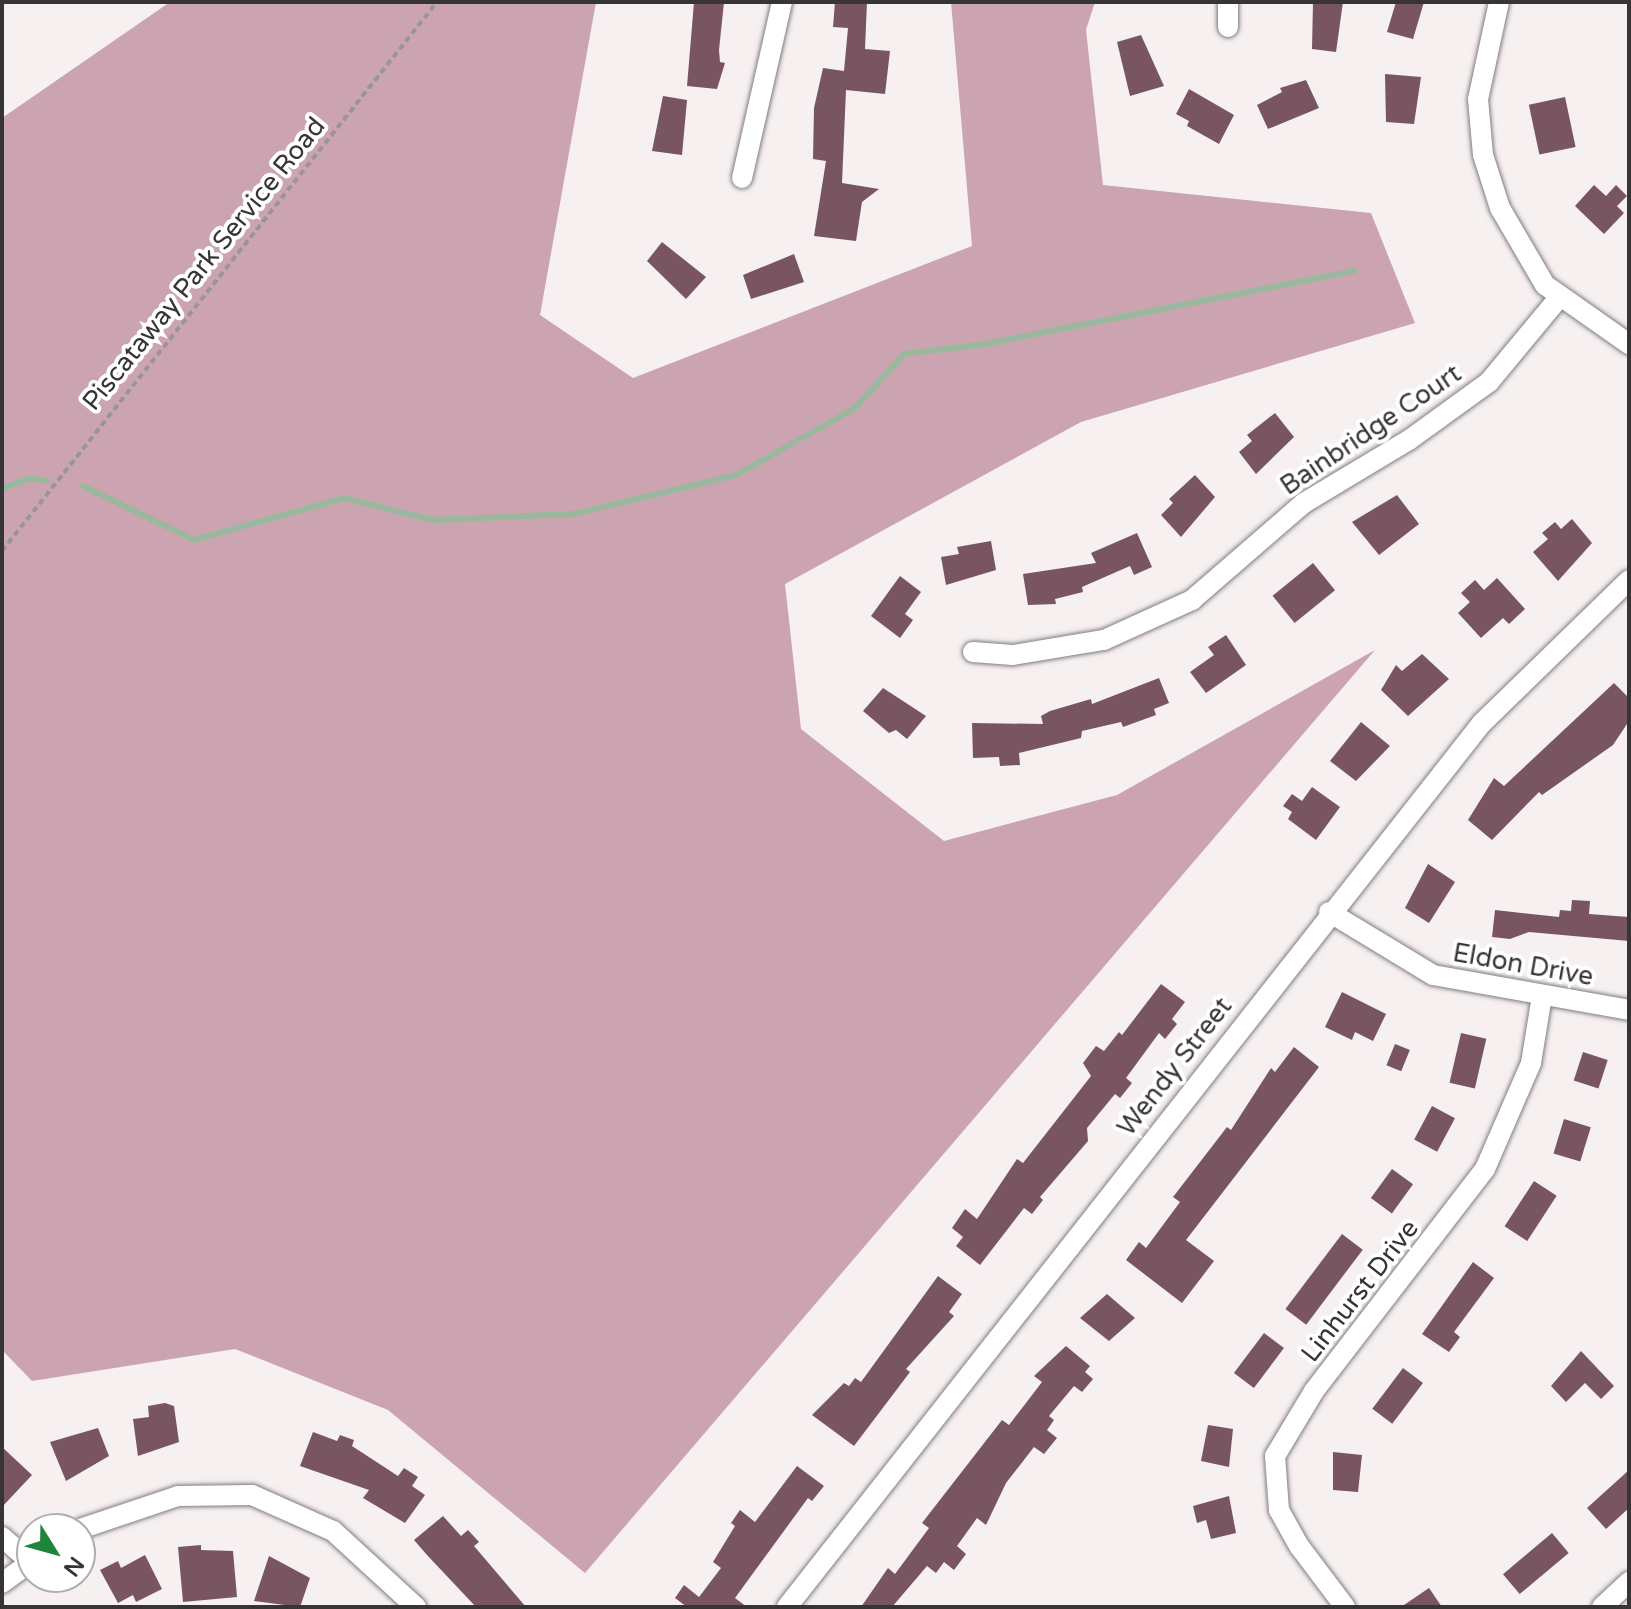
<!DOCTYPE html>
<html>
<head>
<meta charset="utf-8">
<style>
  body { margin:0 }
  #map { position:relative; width:1631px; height:1609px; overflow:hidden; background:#f6f0f1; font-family:"Varela Round",sans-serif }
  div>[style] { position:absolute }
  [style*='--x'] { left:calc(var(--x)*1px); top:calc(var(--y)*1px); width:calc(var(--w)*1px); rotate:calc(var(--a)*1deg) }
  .forest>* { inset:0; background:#cca4b1 }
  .stream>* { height:6px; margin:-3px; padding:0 3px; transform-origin:3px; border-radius:3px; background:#9ab89d }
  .building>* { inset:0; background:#785561; transform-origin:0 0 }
  .path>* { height:4px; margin-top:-2px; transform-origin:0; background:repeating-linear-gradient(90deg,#999596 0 6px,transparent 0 10px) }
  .roads { filter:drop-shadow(0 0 2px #827d7e) drop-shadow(0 0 2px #827d7e) }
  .street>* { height:20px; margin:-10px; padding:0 10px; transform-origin:10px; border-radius:10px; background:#fff }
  span { translate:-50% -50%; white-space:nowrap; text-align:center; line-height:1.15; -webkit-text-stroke:8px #fff; paint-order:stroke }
  .street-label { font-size:26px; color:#363434 }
  .frame { position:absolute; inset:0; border:4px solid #363434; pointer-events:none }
  .north { position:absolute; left:16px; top:1513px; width:80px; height:80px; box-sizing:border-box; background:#fff; border:2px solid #afaeae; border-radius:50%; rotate:127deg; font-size:22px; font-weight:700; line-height:32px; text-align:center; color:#363434 }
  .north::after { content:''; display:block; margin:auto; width:28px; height:36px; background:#1e853a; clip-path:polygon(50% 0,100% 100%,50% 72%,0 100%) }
</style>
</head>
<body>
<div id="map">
  <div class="forest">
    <i style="clip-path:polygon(170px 2px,596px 2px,540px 315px,633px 378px,972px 246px,951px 2px,1095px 2px,1086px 30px,1103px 185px,1371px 213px,1415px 323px,1081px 422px,785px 584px,801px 729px,944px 841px,1117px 795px,1375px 650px,585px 1573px,388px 1410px,235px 1349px,32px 1381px,2px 1350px,2px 118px)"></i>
  </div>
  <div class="stream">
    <i style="--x:83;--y:486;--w:123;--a:25.9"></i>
    <i style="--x:194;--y:540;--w:156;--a:-15.6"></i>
    <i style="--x:344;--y:498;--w:92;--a:13.9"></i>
    <i style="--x:433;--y:520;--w:141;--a:-2.4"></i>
    <i style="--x:574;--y:514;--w:167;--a:-13.5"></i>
    <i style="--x:736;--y:475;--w:137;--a:-29.4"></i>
    <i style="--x:855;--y:408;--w:73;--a:-47.8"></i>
    <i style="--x:904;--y:354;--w:82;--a:-7"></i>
    <i style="--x:985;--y:344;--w:376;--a:-11.2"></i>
    <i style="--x:2;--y:489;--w:29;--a:-22"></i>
    <i style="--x:29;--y:478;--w:18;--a:9"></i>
  </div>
  <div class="building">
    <i style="clip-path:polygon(694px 2px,724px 2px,719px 50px,720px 62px,725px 63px,717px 89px,687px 86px)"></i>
    <i style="clip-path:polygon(835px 2px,867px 2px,865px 49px,890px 51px,885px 94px,846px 90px,842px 183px,879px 189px,862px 202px,856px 241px,814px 236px,826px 161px,813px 159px,814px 108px,823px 68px,844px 71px,848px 28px,833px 27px)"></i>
    <i style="clip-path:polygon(1313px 2px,1343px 2px,1336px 52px,1312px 49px)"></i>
    <i style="clip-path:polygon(1396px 2px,1424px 2px,1413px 39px,1387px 32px)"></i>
    <i style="clip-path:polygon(1141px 35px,1164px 86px,1130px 96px,1117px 42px)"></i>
    <i style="clip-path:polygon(1385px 74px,1421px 77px,1414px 124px,1386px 122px)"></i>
    <i style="clip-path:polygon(1306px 80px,1319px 108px,1268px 129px,1257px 105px,1282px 92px,1280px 88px)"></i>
    <i style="clip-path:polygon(1189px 89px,1234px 115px,1219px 144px,1187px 126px,1189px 121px,1176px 114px)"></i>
    <i style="clip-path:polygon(663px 96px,687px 100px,682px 155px,652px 151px)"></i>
    <i style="left:1565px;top:97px;width:51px;height:37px;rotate:78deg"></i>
    <i style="clip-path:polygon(1594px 185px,1606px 196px,1616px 185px,1627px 196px,1617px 206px,1624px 213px,1604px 234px,1575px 206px)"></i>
    <i style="clip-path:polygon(662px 242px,706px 277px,686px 299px,647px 261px)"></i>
    <i style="clip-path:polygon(794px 254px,804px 282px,751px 299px,743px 275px)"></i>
    <i style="clip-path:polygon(1275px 413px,1294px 437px,1256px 474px,1239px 452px,1252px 441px,1247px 435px)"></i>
    <i style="clip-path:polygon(1195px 475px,1215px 497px,1181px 537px,1161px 515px,1173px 503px,1169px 499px)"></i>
    <i style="clip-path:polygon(1397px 495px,1419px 524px,1379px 555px,1352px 522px)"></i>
    <i style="clip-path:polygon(1572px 519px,1592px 543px,1558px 581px,1533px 552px,1548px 539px,1542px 533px,1555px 522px,1561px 529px)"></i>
    <i style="clip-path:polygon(1137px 533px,1152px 567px,1134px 575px,1130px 566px,1082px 587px,1083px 592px,1055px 599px,1056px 604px,1028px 605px,1023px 574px,1096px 563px,1091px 553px)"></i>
    <i style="clip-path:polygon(991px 541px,996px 570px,946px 585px,941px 557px,959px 554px,957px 547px)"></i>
    <i style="left:1313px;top:563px;width:35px;height:52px;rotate:51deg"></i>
    <i style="clip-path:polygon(900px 576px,921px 592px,905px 614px,913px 620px,900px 638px,871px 616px)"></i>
    <i style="clip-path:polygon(1497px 578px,1525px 609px,1509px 624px,1503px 618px,1481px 638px,1458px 613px,1470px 602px,1461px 593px,1475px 580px,1484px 590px)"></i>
    <i style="clip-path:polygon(1226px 635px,1246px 665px,1206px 693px,1190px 672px,1214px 655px,1208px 647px)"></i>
    <i style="clip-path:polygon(1422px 654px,1449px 679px,1408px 716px,1381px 690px,1396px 665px,1402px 671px)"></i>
    <i style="clip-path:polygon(1159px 678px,1169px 703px,1154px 709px,1156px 715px,1123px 727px,1121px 722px,1082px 731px,1081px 738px,1019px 753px,1020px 765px,1000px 766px,999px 757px,973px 758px,972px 723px,1043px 724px,1041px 716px,1050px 711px,1091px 699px,1092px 704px)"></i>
    <i style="clip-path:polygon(1614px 683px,1629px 698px,1629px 721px,1613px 745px,1542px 795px,1539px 792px,1492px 840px,1468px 820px,1494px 778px,1504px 786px)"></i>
    <i style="clip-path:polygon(883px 688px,926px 716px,907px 739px,896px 730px,889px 733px,863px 711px)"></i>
    <i style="clip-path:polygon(1361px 722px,1390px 746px,1356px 781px,1330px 761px)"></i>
    <i style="clip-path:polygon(1312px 787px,1340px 807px,1316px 840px,1288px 819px,1292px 812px,1283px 806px,1292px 794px,1302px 801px)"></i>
    <i style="clip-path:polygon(1428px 864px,1455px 882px,1429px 923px,1405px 908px)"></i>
    <i style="clip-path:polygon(1572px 900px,1590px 901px,1589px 914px,1629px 917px,1629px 941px,1529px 932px,1510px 939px,1492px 937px,1495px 910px,1559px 917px,1560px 910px,1571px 911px)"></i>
    <i style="clip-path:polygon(1161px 984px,1185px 1002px,1172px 1019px,1177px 1024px,1165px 1039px,1159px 1033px,1126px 1078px,1132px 1083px,1120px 1098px,1115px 1094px,1087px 1128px,1088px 1141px,1040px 1197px,1043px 1200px,1032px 1214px,1024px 1208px,980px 1265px,956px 1246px,963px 1237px,952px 1228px,965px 1209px,977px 1219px,1017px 1159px,1023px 1163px,1091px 1076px,1083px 1063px,1096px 1046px,1104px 1051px,1119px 1032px,1122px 1035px)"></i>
    <i style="clip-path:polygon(1342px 992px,1386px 1014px,1373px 1041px,1355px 1032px,1352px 1040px,1325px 1027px)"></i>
    <i style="left:1461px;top:1033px;width:26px;height:51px;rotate:13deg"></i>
    <i style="left:1395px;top:1044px;width:16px;height:23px;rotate:22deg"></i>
    <i style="clip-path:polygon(1294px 1047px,1319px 1067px,1186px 1240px,1214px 1261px,1182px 1303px,1126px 1260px,1139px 1242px,1146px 1248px,1180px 1202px,1173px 1197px,1227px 1127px,1231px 1130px,1271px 1068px,1275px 1072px)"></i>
    <i style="left:1583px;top:1052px;width:26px;height:30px;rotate:18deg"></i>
    <i style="left:1432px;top:1106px;width:26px;height:38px;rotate:28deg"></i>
    <i style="left:1564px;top:1119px;width:28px;height:36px;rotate:17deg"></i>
    <i style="left:1392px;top:1169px;width:26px;height:36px;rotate:36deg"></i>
    <i style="left:1534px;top:1181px;width:27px;height:54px;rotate:33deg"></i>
    <i style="left:1342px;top:1234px;width:26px;height:94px;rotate:37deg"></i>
    <i style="clip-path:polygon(1473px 1262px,1494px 1278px,1454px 1332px,1460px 1337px,1449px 1352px,1422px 1334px)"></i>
    <i style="clip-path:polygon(938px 1276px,962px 1294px,949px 1312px,954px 1316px,906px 1369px,910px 1372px,854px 1446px,812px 1415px,844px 1383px,849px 1386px,855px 1378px,861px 1382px)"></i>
    <i style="clip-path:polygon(1107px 1294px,1135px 1318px,1109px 1341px,1080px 1318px)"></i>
    <i style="left:1264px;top:1333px;width:25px;height:50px;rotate:37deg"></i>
    <i style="clip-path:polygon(1066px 1346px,1090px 1366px,1085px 1372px,1093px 1379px,1082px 1392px,1074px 1386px,1049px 1416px,1054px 1420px,1047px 1430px,1057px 1438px,1044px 1454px,1034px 1447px,1006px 1483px,986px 1525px,977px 1518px,957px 1546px,966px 1554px,954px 1570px,944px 1562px,936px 1573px,927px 1566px,892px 1607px,861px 1607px,888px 1568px,895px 1574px,929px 1528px,922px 1523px,1002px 1420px,1009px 1425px,1042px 1382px,1034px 1376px)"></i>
    <i style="clip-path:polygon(1581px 1351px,1614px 1386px,1601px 1399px,1585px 1383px,1566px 1402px,1551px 1386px)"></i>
    <i style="left:1403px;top:1368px;width:25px;height:51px;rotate:37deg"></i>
    <i style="clip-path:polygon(165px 1403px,174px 1406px,179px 1442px,138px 1456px,133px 1419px,149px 1417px,148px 1406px)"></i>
    <i style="clip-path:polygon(1208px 1425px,1233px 1429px,1229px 1467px,1201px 1461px)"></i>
    <i style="clip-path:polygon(98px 1428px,109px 1456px,66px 1481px,50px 1442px)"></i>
    <i style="clip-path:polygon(313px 1432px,337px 1441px,340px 1435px,354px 1440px,352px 1446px,398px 1476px,404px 1468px,418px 1477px,412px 1486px,425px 1495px,405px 1523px,363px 1498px,369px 1490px,300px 1466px)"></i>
    <i style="clip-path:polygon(2px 1447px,32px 1475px,2px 1507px)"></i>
    <i style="clip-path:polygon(1333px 1452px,1362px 1455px,1358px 1492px,1333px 1490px)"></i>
    <i style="clip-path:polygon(797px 1466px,824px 1486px,812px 1501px,808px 1498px,735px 1598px,747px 1607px,687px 1607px,675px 1598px,684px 1585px,699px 1597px,721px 1568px,713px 1562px,735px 1526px,731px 1523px,740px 1510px,755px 1522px)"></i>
    <i style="clip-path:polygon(1629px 1470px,1629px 1508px,1606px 1529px,1587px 1508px)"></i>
    <i style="clip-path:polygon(1229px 1496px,1236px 1533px,1211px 1539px,1206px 1520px,1197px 1523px,1193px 1506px)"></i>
    <i style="clip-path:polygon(443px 1516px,461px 1536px,468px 1530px,479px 1542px,474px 1546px,526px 1607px,476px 1607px,427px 1555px,414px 1540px)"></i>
    <i style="left:1552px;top:1533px;width:26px;height:64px;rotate:50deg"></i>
    <i style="clip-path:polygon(201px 1545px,201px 1550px,233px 1551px,237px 1597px,183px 1602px,178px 1547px)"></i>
    <i style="clip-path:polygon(145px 1555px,162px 1589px,136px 1602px,133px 1595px,118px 1603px,100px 1570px,118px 1561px,121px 1568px)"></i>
    <i style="clip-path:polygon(269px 1556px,310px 1578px,300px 1607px,254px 1601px)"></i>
    <i style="clip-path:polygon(1429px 1588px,1442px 1607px,1401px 1607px)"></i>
  </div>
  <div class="path">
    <i style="--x:2;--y:551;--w:700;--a:-51.61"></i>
  </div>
  <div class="roads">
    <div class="street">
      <i style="--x:1499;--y:2;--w:99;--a:102.2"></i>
      <i style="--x:1478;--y:99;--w:56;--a:84.9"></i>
      <i style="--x:1483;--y:155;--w:56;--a:72.2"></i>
      <i style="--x:1500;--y:208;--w:89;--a:59.7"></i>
      <i style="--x:1545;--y:285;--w:103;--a:35.1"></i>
      <i style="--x:1228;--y:27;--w:25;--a:-90"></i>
      <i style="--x:742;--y:178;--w:180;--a:-77.2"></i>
      <i style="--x:973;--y:652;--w:40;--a:4.3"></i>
      <i style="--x:1013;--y:655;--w:92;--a:-9.4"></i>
      <i style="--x:1104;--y:640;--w:97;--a:-24.4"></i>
      <i style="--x:1192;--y:600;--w:148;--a:-40.9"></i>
      <i style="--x:1304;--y:503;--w:122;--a:-31"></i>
      <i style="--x:1409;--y:440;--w:99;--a:-35.9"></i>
      <i style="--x:1489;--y:382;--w:108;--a:-50.3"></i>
      <i style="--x:1329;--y:912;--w:122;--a:31.2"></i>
      <i style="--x:1433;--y:975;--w:199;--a:10.1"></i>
      <i style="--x:80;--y:1529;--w:103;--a:-18.6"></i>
      <i style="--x:178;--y:1496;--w:74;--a:-0.8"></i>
      <i style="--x:252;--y:1495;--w:89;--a:24"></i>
      <i style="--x:333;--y:1531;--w:113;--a:42.5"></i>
      <i style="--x:2;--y:1537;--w:38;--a:41"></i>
      <i style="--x:2;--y:1583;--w:37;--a:-36"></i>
      <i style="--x:787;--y:1607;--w:1124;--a:-51.83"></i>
      <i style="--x:1482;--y:723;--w:205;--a:-44.2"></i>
      <i style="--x:1345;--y:1607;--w:76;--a:-127"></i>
      <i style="--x:1299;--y:1546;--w:41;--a:-119.1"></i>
      <i style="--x:1279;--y:1510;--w:54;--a:-94.2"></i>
      <i style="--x:1275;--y:1456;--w:76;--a:-59"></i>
      <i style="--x:1314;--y:1391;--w:280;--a:-52.4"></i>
      <i style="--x:1485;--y:1169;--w:116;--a:-66.5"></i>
      <i style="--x:1531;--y:1063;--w:68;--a:-80.7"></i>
      <i style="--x:1602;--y:1607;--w:37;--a:-43"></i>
    </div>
  </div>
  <div class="street-label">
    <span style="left:204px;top:264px;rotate:-51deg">Piscataway Park Service Road</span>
    <span style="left:1371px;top:430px;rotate:-34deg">Bainbridge Court</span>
    <span style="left:1523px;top:965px;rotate:10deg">Eldon Drive</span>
    <span style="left:1175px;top:1067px;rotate:-52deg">Wendy Street</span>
    <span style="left:1360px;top:1291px;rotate:-52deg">Linhurst Drive</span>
  </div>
  <div class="frame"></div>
  <div class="north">N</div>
</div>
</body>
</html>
